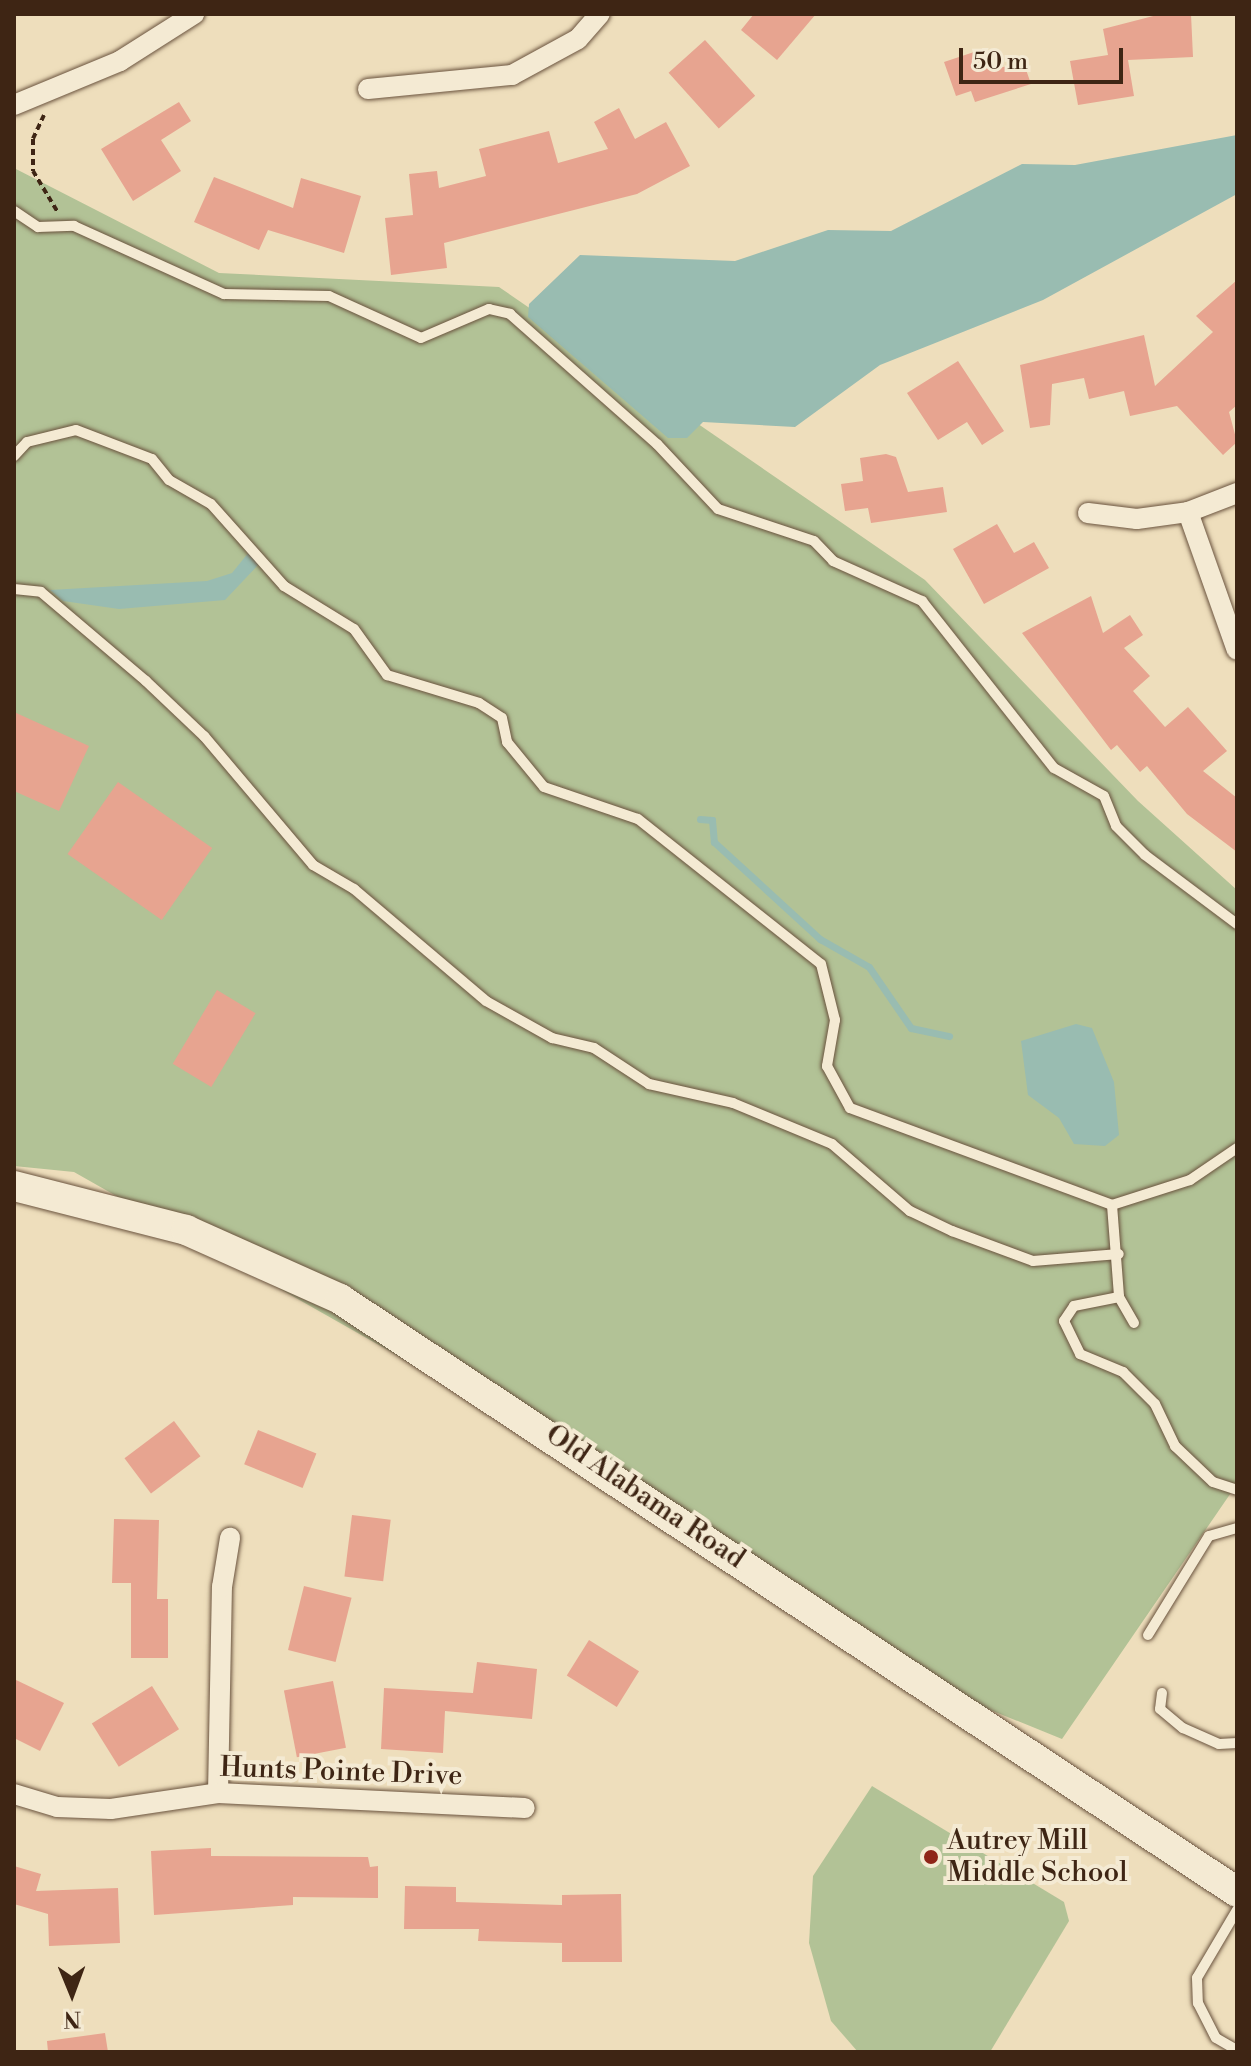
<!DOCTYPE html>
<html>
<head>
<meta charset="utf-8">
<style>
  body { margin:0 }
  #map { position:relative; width:1251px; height:2066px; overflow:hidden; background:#eedebc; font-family:"Libre Bodoni",serif }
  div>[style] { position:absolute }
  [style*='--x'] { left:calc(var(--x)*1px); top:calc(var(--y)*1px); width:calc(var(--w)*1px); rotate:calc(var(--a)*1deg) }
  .green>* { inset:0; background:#b2c296 }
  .water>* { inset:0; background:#99bcb1 }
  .stream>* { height:7px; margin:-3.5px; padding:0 3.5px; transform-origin:3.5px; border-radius:3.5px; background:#99bcb1 }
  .building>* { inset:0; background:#e7a490; transform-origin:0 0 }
  .path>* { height:4px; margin-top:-2px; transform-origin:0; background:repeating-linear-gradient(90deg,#3e2514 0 6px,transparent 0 10px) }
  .roads { filter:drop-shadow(0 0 2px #6a533e) drop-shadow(0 0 2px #6a533e) }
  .service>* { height:10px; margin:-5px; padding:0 5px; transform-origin:5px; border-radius:5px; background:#f4ead3 }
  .minor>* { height:20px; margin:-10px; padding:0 10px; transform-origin:10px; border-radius:10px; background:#f4ead3 }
  .secondary>* { height:30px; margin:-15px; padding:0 15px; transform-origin:15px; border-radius:15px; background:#f4ead3 }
  .dots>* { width:22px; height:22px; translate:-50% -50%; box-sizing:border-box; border:4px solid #f4ead3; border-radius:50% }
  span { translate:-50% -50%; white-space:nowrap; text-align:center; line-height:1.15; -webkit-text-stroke:8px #f4ead3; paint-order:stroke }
  .street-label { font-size:28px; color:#3e2514 }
  .poi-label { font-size:28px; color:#3e2514 }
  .left { translate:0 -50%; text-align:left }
  .frame { position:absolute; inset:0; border:16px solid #3e2514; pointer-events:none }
  .north { position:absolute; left:32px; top:1954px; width:80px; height:80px; -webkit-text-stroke:6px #f4ead3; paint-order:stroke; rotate:179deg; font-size:22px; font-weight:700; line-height:32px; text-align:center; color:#3e2514 }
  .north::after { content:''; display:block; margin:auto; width:28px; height:36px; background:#3e2514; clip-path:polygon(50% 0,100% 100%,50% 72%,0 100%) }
  .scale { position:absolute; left:959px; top:48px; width:164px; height:36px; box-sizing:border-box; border:4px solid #3e2514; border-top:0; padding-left:10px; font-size:24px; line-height:28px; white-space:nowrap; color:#3e2514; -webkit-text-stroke:6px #f4ead3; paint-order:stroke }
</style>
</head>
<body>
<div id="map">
  <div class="green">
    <i style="clip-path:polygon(14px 168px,219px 273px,499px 287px,925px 580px,1138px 801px,1237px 890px,1237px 1484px,1062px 1739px,904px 1675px,393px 1353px,74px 1172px,14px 1166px)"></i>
    <i style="clip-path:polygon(872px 1786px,1064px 1902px,1069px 1921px,990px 2052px,858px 2052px,831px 2021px,809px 1943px,813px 1876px)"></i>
  </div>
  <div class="water">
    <i style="clip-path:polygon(1237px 135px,1237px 194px,1043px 300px,880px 365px,795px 427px,703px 422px,687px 438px,668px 438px,528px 317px,529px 304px,580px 255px,735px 261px,828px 230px,891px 231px,1022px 164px,1075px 165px)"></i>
    <i style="clip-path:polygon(249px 552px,259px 564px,225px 600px,119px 609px,63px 601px,50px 590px,207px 581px,232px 573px)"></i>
    <i style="clip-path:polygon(1076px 1024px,1092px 1028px,1114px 1082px,1119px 1135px,1105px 1146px,1074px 1144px,1059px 1118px,1028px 1095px,1021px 1041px)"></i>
  </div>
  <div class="stream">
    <i style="--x:700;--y:819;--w:12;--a:5"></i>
    <i style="--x:712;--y:820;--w:22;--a:85"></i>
    <i style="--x:714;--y:842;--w:144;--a:42.5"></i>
    <i style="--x:820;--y:939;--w:56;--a:29.7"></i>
    <i style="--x:869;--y:967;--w:74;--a:55.5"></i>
    <i style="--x:911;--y:1028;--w:39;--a:12"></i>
  </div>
  <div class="building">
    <i style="clip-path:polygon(754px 14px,816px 14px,777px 60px,741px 30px)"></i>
    <i style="clip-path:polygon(1161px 14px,1191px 14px,1193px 57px,1128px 60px,1134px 96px,1078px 105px,1070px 61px,1108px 55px,1103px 29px)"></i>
    <i style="left:705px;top:40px;width:75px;height:49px;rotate:48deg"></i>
    <i style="clip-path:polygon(974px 52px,1000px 68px,1023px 61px,1031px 84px,975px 102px,971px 91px,956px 96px,944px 62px)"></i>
    <i style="clip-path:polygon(179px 102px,191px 121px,161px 140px,181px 171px,133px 201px,101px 149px)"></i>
    <i style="clip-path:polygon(619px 108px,635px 139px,666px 122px,690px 166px,637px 194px,444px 243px,447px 268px,391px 275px,385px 218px,413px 215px,409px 174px,437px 171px,439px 188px,486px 176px,479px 149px,549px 131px,558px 163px,608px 149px,594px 122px)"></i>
    <i style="clip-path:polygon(214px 177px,293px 208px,301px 178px,361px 196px,344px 253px,268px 230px,259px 250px,194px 222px)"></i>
    <i style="clip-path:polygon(1237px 280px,1237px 405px,1229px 412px,1237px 442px,1223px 455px,1177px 406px,1130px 416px,1124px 391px,1089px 399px,1084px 378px,1052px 384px,1050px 425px,1030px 428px,1020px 365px,1144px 335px,1155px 386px,1213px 332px,1196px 316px)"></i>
    <i style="clip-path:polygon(958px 361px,1004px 431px,982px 445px,967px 422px,938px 440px,907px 393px)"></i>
    <i style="clip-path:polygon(886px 454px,896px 457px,908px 492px,943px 487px,947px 512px,871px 523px,868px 508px,845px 511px,841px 484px,863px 481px,860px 458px)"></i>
    <i style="clip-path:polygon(997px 524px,1014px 553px,1034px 542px,1049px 568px,984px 604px,953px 549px)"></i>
    <i style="clip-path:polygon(1091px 596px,1103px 633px,1130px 615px,1143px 635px,1124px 648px,1150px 676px,1133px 691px,1165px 727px,1188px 707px,1227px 751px,1203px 771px,1237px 798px,1237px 852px,1187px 814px,1147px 766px,1140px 772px,1117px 745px,1111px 750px,1022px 633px)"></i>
    <i style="clip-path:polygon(14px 712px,89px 746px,59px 811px,14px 791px)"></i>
    <i style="left:118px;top:782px;width:115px;height:88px;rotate:35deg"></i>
    <i style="left:217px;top:990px;width:45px;height:86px;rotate:31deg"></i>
    <i style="left:174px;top:1421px;width:44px;height:62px;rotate:53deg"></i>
    <i style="left:258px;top:1430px;width:63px;height:37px;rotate:22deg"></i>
    <i style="left:352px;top:1515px;width:39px;height:62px;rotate:7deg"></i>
    <i style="clip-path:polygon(114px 1519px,159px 1520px,157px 1599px,168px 1599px,168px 1658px,131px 1658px,131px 1583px,112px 1583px)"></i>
    <i style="left:304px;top:1586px;width:49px;height:66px;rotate:14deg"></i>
    <i style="left:589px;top:1640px;width:59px;height:42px;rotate:32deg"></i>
    <i style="clip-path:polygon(477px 1662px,537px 1669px,532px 1719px,445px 1711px,443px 1753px,381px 1749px,384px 1688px,473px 1693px)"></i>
    <i style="clip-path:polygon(14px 1679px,64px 1703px,40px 1751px,14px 1738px)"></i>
    <i style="left:333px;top:1681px;width:68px;height:50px;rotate:79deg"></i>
    <i style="left:152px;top:1686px;width:51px;height:71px;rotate:58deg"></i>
    <i style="clip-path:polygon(211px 1848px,211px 1856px,368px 1857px,370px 1867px,378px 1866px,378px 1898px,293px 1897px,293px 1905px,154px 1915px,151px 1851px)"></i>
    <i style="clip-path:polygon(14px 1866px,41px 1874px,36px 1891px,118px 1888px,120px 1943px,49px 1946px,48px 1914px,14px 1904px)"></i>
    <i style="clip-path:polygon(405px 1886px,456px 1887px,456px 1902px,562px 1905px,562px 1895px,621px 1894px,622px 1962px,562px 1962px,562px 1943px,478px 1941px,479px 1929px,404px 1929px)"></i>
    <i style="clip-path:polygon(105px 2033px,108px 2052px,48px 2052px,47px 2041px)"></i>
  </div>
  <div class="path">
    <i style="--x:44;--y:115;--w:26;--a:115"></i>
    <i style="--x:33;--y:139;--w:32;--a:90"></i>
    <i style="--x:33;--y:171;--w:47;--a:59"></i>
  </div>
  <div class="roads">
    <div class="service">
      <i style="--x:14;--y:211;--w:29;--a:34"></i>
      <i style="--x:38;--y:227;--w:36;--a:-2"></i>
      <i style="--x:74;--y:226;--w:165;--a:24.4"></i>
      <i style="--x:224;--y:294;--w:105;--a:1.1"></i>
      <i style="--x:329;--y:296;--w:101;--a:24.5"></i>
      <i style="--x:421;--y:338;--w:74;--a:-23.1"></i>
      <i style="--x:489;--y:309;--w:22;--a:13"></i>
      <i style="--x:510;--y:314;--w:196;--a:41.5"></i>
      <i style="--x:657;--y:444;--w:89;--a:46.8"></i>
      <i style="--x:718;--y:509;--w:101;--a:18.4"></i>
      <i style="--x:814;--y:541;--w:28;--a:46"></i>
      <i style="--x:833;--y:561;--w:98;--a:24.2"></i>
      <i style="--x:922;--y:601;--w:213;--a:51.7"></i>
      <i style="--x:1054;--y:768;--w:57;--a:29.2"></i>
      <i style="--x:1104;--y:796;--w:32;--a:68"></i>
      <i style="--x:1116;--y:826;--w:41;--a:45"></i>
      <i style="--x:1145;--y:855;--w:115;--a:36.9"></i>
      <i style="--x:14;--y:456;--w:19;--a:-47"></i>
      <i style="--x:27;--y:442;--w:50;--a:-13.8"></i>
      <i style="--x:76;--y:430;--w:81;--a:20.9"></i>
      <i style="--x:152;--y:459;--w:27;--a:51"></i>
      <i style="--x:169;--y:480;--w:48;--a:29.7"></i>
      <i style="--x:211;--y:504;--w:110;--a:48.3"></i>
      <i style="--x:284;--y:586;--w:82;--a:31.6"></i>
      <i style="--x:354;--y:629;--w:57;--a:54.3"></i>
      <i style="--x:387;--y:675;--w:96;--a:16.9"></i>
      <i style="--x:479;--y:703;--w:27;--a:33"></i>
      <i style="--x:502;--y:718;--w:25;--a:78"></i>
      <i style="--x:507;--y:742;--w:58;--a:50.6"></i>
      <i style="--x:544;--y:787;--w:99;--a:18.8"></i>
      <i style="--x:638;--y:819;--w:233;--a:38.4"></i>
      <i style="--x:821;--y:964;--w:58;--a:76"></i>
      <i style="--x:835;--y:1020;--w:47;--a:99.9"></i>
      <i style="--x:827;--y:1066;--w:48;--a:61.3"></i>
      <i style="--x:850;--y:1108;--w:279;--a:20.3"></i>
      <i style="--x:1112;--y:1205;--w:92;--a:85.6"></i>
      <i style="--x:1119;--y:1297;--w:46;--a:168.7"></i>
      <i style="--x:1074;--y:1306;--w:18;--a:124"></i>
      <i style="--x:1064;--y:1321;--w:37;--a:64"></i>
      <i style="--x:1080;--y:1354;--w:47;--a:22.7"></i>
      <i style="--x:1123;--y:1372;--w:45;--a:45"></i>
      <i style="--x:1155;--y:1404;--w:47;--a:64.5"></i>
      <i style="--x:1175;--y:1446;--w:52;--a:43.5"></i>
      <i style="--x:1213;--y:1482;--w:25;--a:18"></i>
      <i style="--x:14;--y:589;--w:27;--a:6"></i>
      <i style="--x:41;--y:592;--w:138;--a:40.3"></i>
      <i style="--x:146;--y:681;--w:80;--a:43.5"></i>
      <i style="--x:204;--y:736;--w:169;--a:49.8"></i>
      <i style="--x:313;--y:865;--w:48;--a:30.3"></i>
      <i style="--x:354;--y:889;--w:173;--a:40.3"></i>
      <i style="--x:486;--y:1001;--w:76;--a:29.3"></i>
      <i style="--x:552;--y:1038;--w:43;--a:13.4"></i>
      <i style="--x:594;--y:1048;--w:66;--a:33.2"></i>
      <i style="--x:649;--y:1084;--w:86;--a:12.7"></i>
      <i style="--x:733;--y:1103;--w:107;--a:22.5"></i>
      <i style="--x:832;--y:1144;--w:103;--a:40.7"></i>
      <i style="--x:910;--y:1211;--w:47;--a:25.5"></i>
      <i style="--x:952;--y:1231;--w:86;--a:20.3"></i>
      <i style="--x:1033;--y:1261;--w:86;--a:-4.7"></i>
      <i style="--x:1112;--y:1205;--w:82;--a:-17.8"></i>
      <i style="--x:1190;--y:1180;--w:57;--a:-34.2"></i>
      <i style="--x:1119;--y:1297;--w:30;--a:60"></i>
      <i style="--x:1148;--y:1635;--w:116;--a:-58.4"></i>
      <i style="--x:1209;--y:1536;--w:29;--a:-16"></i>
      <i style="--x:1162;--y:1693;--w:16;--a:97"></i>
      <i style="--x:1160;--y:1709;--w:30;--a:40"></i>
      <i style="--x:1183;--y:1728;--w:39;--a:24"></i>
      <i style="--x:1219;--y:1744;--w:18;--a:-3"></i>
      <i style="--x:1237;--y:1910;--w:79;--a:120.5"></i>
      <i style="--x:1197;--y:1978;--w:25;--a:88"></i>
      <i style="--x:1198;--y:2003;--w:39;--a:63"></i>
      <i style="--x:1216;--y:2038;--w:24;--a:30"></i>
    </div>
    <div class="minor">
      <i style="--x:368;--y:89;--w:145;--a:-5.6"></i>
      <i style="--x:512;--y:75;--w:75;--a:-28.6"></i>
      <i style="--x:578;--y:39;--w:33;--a:-49"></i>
      <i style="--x:14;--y:105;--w:115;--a:-22.5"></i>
      <i style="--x:120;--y:61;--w:88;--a:-32.4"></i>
      <i style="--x:1188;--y:512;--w:146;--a:70.5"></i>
      <i style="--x:1088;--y:513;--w:49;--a:7"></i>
      <i style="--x:1137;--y:519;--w:51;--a:-7.8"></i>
      <i style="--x:1188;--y:512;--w:53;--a:-21.2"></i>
      <i style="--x:218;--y:1793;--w:206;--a:-88.9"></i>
      <i style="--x:222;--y:1587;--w:50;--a:-80.7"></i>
      <i style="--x:14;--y:1794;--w:45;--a:16.8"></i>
      <i style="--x:57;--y:1807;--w:54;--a:2.1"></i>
      <i style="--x:111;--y:1809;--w:108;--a:-8.5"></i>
      <i style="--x:218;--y:1793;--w:307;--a:2.8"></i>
    </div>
    <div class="secondary">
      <i style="--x:14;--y:1186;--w:178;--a:14.3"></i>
      <i style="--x:186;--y:1230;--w:169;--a:24.1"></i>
      <i style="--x:340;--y:1299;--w:1075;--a:33.47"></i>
    </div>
  </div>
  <div class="dots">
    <i style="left:931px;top:1857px;background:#8f2418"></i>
  </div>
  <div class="street-label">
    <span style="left:645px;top:1497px;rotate:34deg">Old Alabama Road</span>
    <span style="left:341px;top:1772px;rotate:2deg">Hunts Pointe Drive</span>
  </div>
  <div class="poi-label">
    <span class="left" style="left:947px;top:1857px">Autrey Mill<br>Middle School</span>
  </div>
  <div class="frame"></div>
  <div class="north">N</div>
  <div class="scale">50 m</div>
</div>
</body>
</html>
